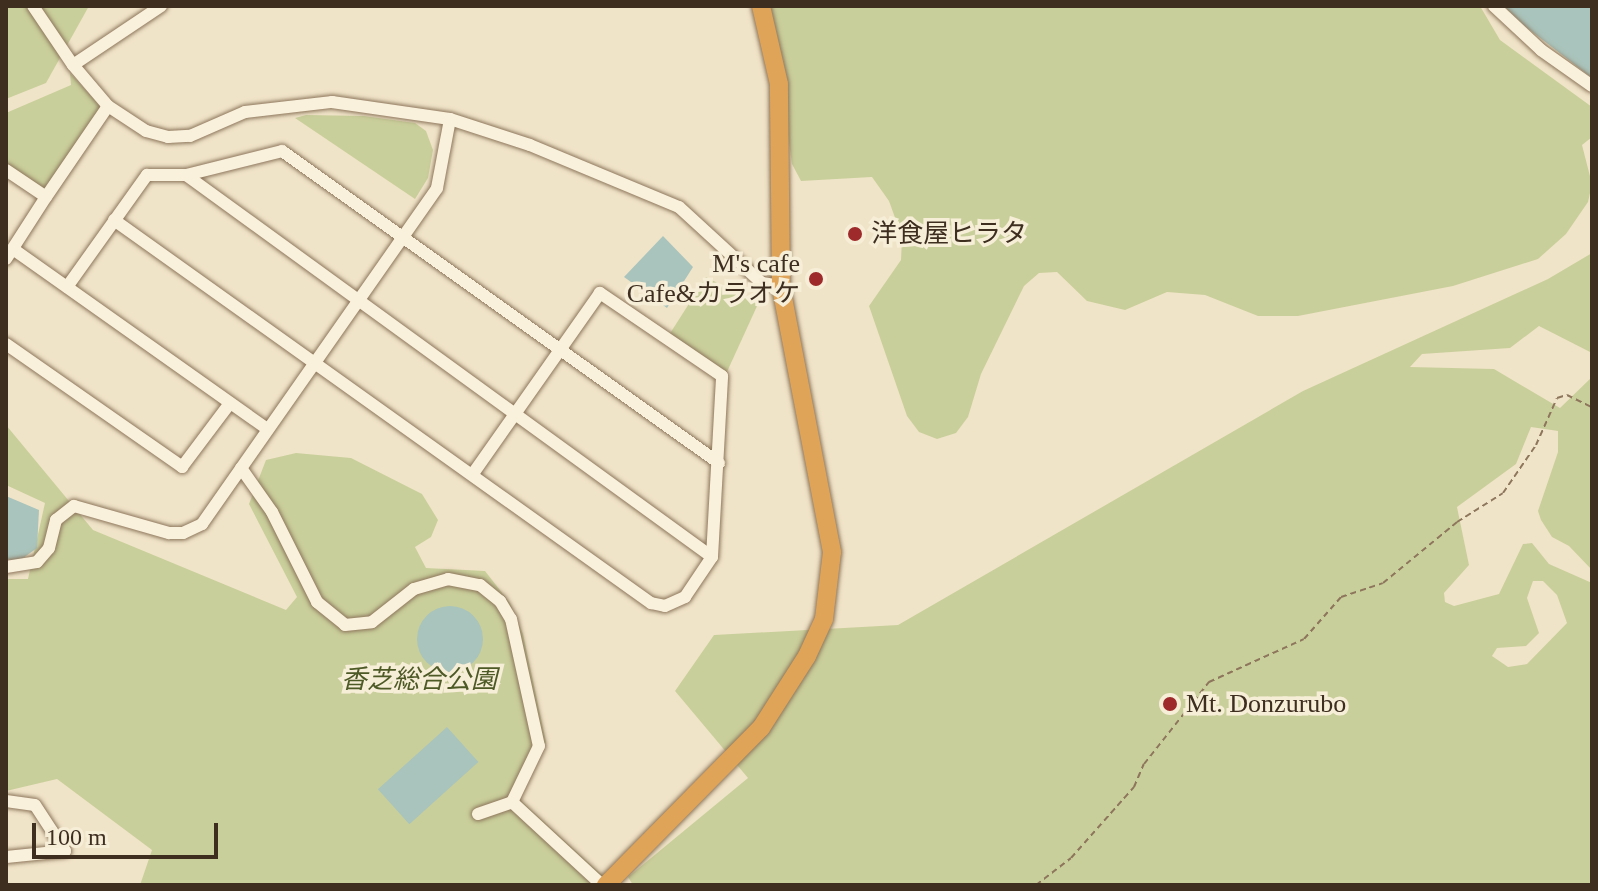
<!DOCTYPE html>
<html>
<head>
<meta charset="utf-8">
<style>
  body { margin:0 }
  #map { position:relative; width:1598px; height:891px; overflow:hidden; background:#f0e4c8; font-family:"Times New Roman","Noto Sans JP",serif }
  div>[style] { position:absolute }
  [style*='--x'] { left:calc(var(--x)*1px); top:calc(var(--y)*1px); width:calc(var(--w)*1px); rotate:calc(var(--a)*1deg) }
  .green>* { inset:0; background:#c9cf9b }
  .water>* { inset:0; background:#a9c4bc; transform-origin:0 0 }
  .round { border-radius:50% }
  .path>* { height:2px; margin-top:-1px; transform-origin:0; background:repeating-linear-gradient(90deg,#8d765c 0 6px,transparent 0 10px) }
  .roads { filter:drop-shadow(0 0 2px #8d765c) drop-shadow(0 0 2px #8d765c) }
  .minor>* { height:12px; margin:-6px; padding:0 6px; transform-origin:6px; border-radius:6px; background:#faf1dc }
  .highway>* { height:18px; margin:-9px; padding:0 9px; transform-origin:9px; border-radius:9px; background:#e0a458 }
  .dots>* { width:22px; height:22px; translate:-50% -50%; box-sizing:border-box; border:4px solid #f7eed8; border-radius:50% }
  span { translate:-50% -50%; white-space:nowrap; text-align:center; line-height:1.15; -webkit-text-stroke:7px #f7eed8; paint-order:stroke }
  .poi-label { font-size:26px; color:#3d2e20 }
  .left { translate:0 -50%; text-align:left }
  .right { translate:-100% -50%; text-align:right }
  .park-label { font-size:26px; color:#4d5a26; font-style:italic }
  .frame { position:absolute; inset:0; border:8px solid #3d2e20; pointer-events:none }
  .scale { position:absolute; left:32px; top:823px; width:186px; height:36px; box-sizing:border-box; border:4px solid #3d2e20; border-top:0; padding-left:10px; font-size:24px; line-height:28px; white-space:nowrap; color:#3d2e20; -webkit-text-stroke:6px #f7eed8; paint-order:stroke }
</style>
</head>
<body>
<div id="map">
  <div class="green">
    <i style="clip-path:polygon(6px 6px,89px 6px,46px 83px,6px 99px)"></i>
    <i style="clip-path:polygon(770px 6px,1480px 6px,1500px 40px,1592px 107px,1592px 137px,1582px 145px,1592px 184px,1588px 202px,1566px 234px,1538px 259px,1453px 286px,1298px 316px,1258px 316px,1205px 295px,1167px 292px,1125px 310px,1087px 301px,1057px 272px,1039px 273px,1024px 286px,981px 374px,968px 417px,956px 433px,937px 439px,919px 432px,907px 416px,869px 306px,901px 260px,902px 237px,889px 201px,872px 177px,801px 181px,792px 164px)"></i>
    <i style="clip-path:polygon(70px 73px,102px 108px,50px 193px,6px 163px,6px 113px,71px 85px)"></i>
    <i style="clip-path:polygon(306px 115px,364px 116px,415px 123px,426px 131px,433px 150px,428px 178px,415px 199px,295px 118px)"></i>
    <i style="clip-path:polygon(evenodd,1592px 253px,1592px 353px,1539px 326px,1510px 348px,1422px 354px,1410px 367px,1494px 369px,1560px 408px,1592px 377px,1592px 570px,1569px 546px,1552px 537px,1541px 520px,1538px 511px,1558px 452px,1558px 431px,1531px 427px,1516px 464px,1457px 507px,1469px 565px,1444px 593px,1445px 602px,1454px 606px,1499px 594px,1523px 544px,1532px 543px,1549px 564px,1592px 583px,1592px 885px,633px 885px,628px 877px,748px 778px,675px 691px,714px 635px,898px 625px,1303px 391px,1548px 279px,1592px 253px,1533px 581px,1543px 581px,1557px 595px,1567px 623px,1527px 664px,1508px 667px,1492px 656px,1497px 648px,1526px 646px,1539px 633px,1527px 598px,1533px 581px)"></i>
    <i style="clip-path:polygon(706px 277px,758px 304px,726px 374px,669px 335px)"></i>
    <i style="clip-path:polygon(6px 425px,93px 530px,286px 610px,297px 597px,249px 504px,266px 460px,296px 453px,351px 458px,422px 494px,438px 520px,431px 537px,415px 547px,426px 568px,485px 571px,510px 603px,523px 634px,546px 742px,520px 800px,603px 876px,595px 885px,140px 885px,152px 850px,57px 779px,6px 791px,6px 579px,28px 579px,45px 503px,6px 485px)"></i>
  </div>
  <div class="water">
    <i style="clip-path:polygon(1504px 6px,1592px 6px,1592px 78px,1526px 27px)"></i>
    <i style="clip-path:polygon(663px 236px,693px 267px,667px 308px,624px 277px)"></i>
    <i style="clip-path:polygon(6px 496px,39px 510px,37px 548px,19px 561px,6px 559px)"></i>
    <i class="round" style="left:417px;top:606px;width:66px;height:66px"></i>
    <i style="left:447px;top:727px;width:47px;height:93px;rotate:48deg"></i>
  </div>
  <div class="path">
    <i style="--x:1036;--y:885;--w:44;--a:-37.6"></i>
    <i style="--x:1071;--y:858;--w:95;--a:-48.4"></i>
    <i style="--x:1134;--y:787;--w:25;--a:-67"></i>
    <i style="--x:1144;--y:764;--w:105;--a:-51.6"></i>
    <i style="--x:1209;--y:682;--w:104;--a:-24.4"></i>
    <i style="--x:1304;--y:639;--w:56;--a:-48.6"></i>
    <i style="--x:1341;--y:597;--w:44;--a:-18.4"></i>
    <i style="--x:1383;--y:583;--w:96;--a:-39.5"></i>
    <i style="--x:1457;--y:522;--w:54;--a:-32.2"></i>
    <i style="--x:1503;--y:493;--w:58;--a:-55.5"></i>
    <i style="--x:1536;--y:445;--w:51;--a:-65.9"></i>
    <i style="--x:1557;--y:398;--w:10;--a:-17"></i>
    <i style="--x:1567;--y:395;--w:28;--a:26"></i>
  </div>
  <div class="roads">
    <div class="minor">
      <i style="--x:33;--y:6;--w:71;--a:55.9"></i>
      <i style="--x:73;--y:65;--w:106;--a:-33.8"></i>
      <i style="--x:1494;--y:6;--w:64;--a:43.1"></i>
      <i style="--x:1541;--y:50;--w:62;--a:35.2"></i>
      <i style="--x:73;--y:65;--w:54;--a:49.5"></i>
      <i style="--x:108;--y:106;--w:45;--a:33.3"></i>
      <i style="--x:146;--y:131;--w:23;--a:15"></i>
      <i style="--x:168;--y:137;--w:22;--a:-3"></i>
      <i style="--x:190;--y:136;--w:60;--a:-23.6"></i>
      <i style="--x:245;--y:112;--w:88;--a:-6.6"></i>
      <i style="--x:332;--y:102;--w:119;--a:8.2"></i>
      <i style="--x:450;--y:119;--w:84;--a:18"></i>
      <i style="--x:530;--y:145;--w:161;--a:22.6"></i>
      <i style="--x:679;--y:207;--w:113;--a:42.5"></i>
      <i style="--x:762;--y:283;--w:19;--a:9"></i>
      <i style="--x:6;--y:170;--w:48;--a:34"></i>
      <i style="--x:46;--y:197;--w:110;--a:-55.7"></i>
      <i style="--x:186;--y:175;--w:650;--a:35.99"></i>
      <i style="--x:114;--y:220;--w:660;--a:35.5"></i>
      <i style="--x:651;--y:603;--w:14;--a:12"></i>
      <i style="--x:665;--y:606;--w:22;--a:-24"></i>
      <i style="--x:685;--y:597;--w:48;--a:-56"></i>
      <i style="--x:712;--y:557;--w:181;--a:-86.8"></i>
      <i style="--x:722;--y:376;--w:148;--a:-145.8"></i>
      <i style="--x:600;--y:293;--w:221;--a:125.1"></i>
      <i style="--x:13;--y:249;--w:311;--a:35.3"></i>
      <i style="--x:6;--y:259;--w:74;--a:-57.2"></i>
      <i style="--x:67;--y:287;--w:138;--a:-54.5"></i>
      <i style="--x:147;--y:175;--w:39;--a:0"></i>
      <i style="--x:186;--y:175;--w:99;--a:-14"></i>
      <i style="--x:282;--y:151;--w:537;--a:35.53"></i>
      <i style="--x:6;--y:344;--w:215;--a:34.9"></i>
      <i style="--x:182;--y:467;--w:80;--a:-53.1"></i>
      <i style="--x:241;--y:468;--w:54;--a:54.8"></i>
      <i style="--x:272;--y:512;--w:101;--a:63.4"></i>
      <i style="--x:317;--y:602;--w:36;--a:39"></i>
      <i style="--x:345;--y:625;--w:27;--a:-6"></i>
      <i style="--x:372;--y:622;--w:53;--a:-38.2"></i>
      <i style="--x:414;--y:589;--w:35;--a:-16"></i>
      <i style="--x:448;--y:579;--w:33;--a:11"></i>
      <i style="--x:480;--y:585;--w:26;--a:39"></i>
      <i style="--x:500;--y:601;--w:21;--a:59"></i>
      <i style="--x:511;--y:619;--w:130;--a:77.6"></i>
      <i style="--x:539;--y:746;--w:62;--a:115.7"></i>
      <i style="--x:512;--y:802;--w:122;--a:42.7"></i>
      <i style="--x:6;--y:567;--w:31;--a:-9"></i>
      <i style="--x:37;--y:562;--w:18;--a:-49"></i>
      <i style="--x:49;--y:548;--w:29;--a:-76"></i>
      <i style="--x:56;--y:520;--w:23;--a:-38"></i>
      <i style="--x:74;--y:506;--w:99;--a:15.9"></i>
      <i style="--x:169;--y:533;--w:14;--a:0"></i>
      <i style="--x:183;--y:533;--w:21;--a:-25"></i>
      <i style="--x:202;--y:524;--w:410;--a:-55"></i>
      <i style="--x:437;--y:188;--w:70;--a:-79.3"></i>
      <i style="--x:6;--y:801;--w:29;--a:8"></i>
      <i style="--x:35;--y:805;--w:55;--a:56.9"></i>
      <i style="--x:65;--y:851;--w:59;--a:174.2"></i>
      <i style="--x:478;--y:814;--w:36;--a:-19"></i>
    </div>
    <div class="highway">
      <i style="--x:606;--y:885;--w:221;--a:-45.4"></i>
      <i style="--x:761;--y:728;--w:85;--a:-57.4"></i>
      <i style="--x:807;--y:656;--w:41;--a:-65.3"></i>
      <i style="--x:824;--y:619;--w:67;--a:-83.2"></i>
      <i style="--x:832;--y:552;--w:271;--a:-100.9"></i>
      <i style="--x:781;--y:286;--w:202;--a:-90.6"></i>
      <i style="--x:779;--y:84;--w:80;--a:-103"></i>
    </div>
  </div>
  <div class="dots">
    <i style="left:855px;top:234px;background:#9e2a2b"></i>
    <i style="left:816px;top:279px;background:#9e2a2b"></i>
    <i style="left:1170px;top:704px;background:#9e2a2b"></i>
  </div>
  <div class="poi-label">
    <span class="left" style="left:871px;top:234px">洋食屋ヒラタ</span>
    <span class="right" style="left:800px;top:279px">M's cafe<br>Cafe&amp;カラオケ</span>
    <span class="left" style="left:1186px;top:704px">Mt. Donzurubo</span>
  </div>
  <div class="park-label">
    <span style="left:419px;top:680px">香芝総合公園</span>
  </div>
  <div class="frame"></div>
  <div class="scale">100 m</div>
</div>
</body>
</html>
